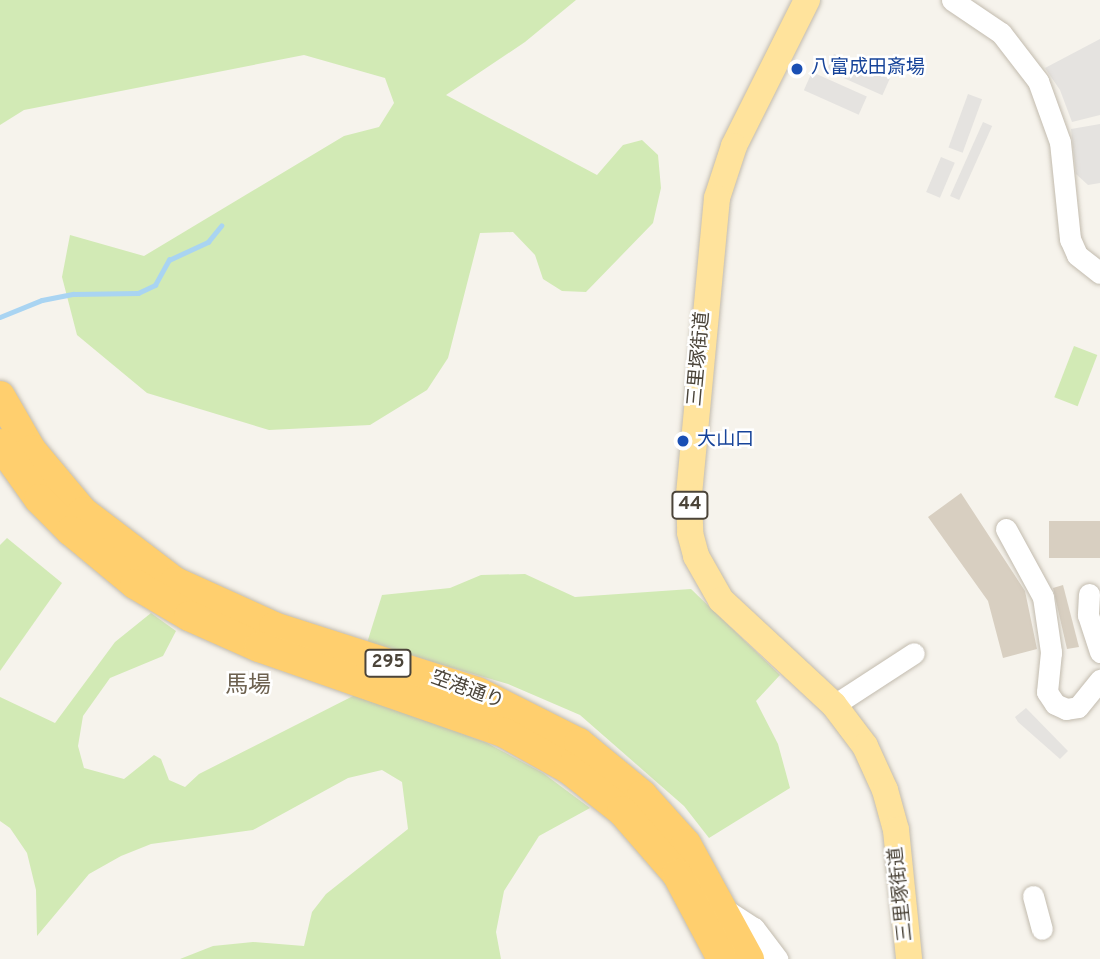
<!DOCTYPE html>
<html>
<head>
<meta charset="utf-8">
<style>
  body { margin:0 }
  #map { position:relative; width:1100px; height:959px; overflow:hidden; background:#f6f3ec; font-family:Overpass,"Noto Sans JP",sans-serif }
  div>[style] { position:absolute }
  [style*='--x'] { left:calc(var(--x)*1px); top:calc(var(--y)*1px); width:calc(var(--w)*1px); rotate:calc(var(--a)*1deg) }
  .green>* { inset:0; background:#d2eab5; transform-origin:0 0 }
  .parking>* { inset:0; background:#e5e3e0; transform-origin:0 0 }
  .stream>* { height:4.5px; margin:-2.25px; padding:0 2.25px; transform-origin:2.25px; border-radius:2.25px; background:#a9d4f2 }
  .building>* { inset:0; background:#d8cfc1; transform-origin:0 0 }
  .roads { filter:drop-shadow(0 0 2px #c2bbae) drop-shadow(0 0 2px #c2bbae) }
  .minor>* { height:21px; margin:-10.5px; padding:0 10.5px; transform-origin:10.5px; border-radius:10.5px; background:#fff }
  .major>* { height:26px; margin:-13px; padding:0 13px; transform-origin:13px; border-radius:13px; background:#ffe39c }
  .highway>* { height:30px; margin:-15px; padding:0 15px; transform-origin:15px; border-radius:15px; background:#ffcf6e }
  .dots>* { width:19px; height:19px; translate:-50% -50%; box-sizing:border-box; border:4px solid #fff; border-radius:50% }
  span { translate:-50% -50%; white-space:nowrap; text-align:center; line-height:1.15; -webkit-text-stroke:5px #fff; paint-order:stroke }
  .shield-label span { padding:2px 5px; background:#fff; border:2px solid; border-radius:5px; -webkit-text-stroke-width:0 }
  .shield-label { font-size:18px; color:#4b4439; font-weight:700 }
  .transit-label { font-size:19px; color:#164399 }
  .left { translate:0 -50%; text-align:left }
  .street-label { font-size:19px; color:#4b4439 }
  .quarter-label { font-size:23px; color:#6e6250 }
</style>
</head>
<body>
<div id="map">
  <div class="green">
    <i style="clip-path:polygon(0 0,576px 0,525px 42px,446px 95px,597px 175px,623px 145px,642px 140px,658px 155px,661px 188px,653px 223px,586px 292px,562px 291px,543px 279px,535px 255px,513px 232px,480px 233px,448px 358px,427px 390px,370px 425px,269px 430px,147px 393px,77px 335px,62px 277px,70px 235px,144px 256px,344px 136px,379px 127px,394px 103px,385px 78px,304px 55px,24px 110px,0 125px)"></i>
    <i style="left:1074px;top:346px;width:25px;height:55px;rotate:21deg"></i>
    <i style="clip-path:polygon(7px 538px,62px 583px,0 671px,0 545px)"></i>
    <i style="clip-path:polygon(525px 574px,575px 597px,691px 589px,780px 675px,756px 701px,778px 744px,790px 788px,709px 838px,684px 806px,580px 715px,508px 684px,367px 643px,382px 595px,450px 588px,481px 575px)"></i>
    <i style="clip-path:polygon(151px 613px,176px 631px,163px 656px,110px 678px,83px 716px,78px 746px,84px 768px,124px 779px,154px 755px,161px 759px,169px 780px,185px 787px,199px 774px,357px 694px,487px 743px,543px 773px,590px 808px,539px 836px,504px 891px,496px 932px,501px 959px,180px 959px,213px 946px,253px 942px,304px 946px,312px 912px,326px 894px,408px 829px,402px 782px,382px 770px,348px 778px,253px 830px,151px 844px,121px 856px,89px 874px,37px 936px,36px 890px,27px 853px,10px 828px,0 821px,0 697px,55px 723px,115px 642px)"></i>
  </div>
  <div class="parking">
    <i style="clip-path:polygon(1100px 39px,1100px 115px,1072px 122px,1060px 90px,1045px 68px)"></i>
    <i style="left:834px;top:54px;width:61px;height:18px;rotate:24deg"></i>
    <i style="left:812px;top:72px;width:60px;height:20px;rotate:24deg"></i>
    <i style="left:968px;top:94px;width:15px;height:57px;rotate:20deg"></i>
    <i style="left:983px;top:122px;width:10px;height:81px;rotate:24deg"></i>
    <i style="clip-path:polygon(1100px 124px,1100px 183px,1088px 185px,1076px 174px,1071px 129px)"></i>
    <i style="left:941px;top:157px;width:15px;height:38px;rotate:23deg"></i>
    <i style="clip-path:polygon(1026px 708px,1068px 751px,1060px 759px,1018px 722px,1015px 717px)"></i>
  </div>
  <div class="stream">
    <i style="--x:0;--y:317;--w:45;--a:-22"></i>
    <i style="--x:42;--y:300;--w:32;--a:-11"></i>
    <i style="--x:73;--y:294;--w:65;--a:-0.9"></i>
    <i style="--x:138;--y:293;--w:19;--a:-25"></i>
    <i style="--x:155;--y:285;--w:29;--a:-61"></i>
    <i style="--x:169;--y:260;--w:43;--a:-24.8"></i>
    <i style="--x:208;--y:242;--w:21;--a:-51"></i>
  </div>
  <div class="building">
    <i style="clip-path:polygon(961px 493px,1025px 591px,1037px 649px,1003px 658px,988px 601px,928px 517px)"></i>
    <i style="left:1100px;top:521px;width:37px;height:51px;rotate:90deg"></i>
    <i style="clip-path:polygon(1063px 585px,1079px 647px,1067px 649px,1053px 588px)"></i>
  </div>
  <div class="roads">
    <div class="minor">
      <i style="--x:952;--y:0;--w:59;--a:34"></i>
      <i style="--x:1001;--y:33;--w:61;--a:52.4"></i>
      <i style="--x:1038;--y:81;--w:65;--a:70.2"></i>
      <i style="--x:1060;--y:142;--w:98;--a:84.1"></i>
      <i style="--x:1070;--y:239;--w:17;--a:66"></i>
      <i style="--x:1077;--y:255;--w:29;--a:38"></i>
      <i style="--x:1006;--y:529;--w:77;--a:61.4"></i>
      <i style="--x:1043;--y:597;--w:56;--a:81.7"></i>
      <i style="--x:1051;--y:652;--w:40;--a:95.7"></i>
      <i style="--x:1047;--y:692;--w:14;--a:56"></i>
      <i style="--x:1055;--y:704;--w:12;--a:24"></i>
      <i style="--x:1066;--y:709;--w:12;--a:-9"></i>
      <i style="--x:1078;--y:707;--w:35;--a:-51"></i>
      <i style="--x:1089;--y:594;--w:21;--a:93"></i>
      <i style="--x:1088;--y:615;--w:39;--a:72"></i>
      <i style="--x:834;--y:705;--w:95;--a:-33"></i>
      <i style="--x:1033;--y:896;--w:34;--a:75"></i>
      <i style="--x:726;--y:910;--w:33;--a:33"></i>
      <i style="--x:754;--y:928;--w:39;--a:53"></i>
    </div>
    <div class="major">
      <i style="--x:807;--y:0;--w:163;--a:116.6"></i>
      <i style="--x:734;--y:146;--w:55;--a:108.1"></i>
      <i style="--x:717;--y:198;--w:299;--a:95.4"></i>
      <i style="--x:689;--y:496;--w:37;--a:88"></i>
      <i style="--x:690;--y:533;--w:24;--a:75"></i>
      <i style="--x:696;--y:556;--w:51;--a:60.4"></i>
      <i style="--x:721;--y:600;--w:154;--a:42.9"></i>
      <i style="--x:834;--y:705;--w:51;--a:52.9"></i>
      <i style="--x:865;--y:746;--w:48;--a:65.6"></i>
      <i style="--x:885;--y:790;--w:41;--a:74.6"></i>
      <i style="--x:896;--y:830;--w:130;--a:84.2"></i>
    </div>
    <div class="highway">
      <i style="--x:0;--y:396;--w:62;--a:60.1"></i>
      <i style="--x:31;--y:450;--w:81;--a:50"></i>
      <i style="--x:83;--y:512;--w:116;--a:37.3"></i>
      <i style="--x:175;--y:582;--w:109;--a:24.4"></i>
      <i style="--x:274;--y:627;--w:213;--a:17.8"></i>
      <i style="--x:477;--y:692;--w:114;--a:26.6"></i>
      <i style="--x:579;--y:743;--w:82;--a:39.5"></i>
      <i style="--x:642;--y:795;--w:66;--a:48.1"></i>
      <i style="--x:686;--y:844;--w:131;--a:61.3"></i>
      <i style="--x:0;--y:444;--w:67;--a:54.7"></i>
      <i style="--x:39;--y:499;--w:45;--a:45"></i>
      <i style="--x:71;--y:531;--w:83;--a:39.6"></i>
      <i style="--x:135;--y:584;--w:63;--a:30.7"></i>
      <i style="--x:189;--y:616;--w:77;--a:23.9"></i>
      <i style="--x:259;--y:647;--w:258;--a:19.2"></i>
      <i style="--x:503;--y:732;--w:76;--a:29.3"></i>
      <i style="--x:569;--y:769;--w:68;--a:38.4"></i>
      <i style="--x:622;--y:811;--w:84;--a:48.9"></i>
      <i style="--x:677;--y:874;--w:96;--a:62.1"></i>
    </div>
  </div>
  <div class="dots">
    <i style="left:797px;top:69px;background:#1a4fb4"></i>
    <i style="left:683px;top:441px;background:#1a4fb4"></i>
  </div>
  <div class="shield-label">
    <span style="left:690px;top:505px">44</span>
    <span style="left:388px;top:663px">295</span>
  </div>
  <div class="transit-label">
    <span class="left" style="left:811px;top:69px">八富成田斎場</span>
    <span class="left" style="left:697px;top:441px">大山口</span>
  </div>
  <div class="street-label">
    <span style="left:700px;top:359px;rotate:-85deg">三里塚街道</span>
    <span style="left:467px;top:691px;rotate:20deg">空港通り</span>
    <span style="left:902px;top:894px;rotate:-96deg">三里塚街道</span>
  </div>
  <div class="quarter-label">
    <span style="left:248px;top:687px">馬場</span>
  </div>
</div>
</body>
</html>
